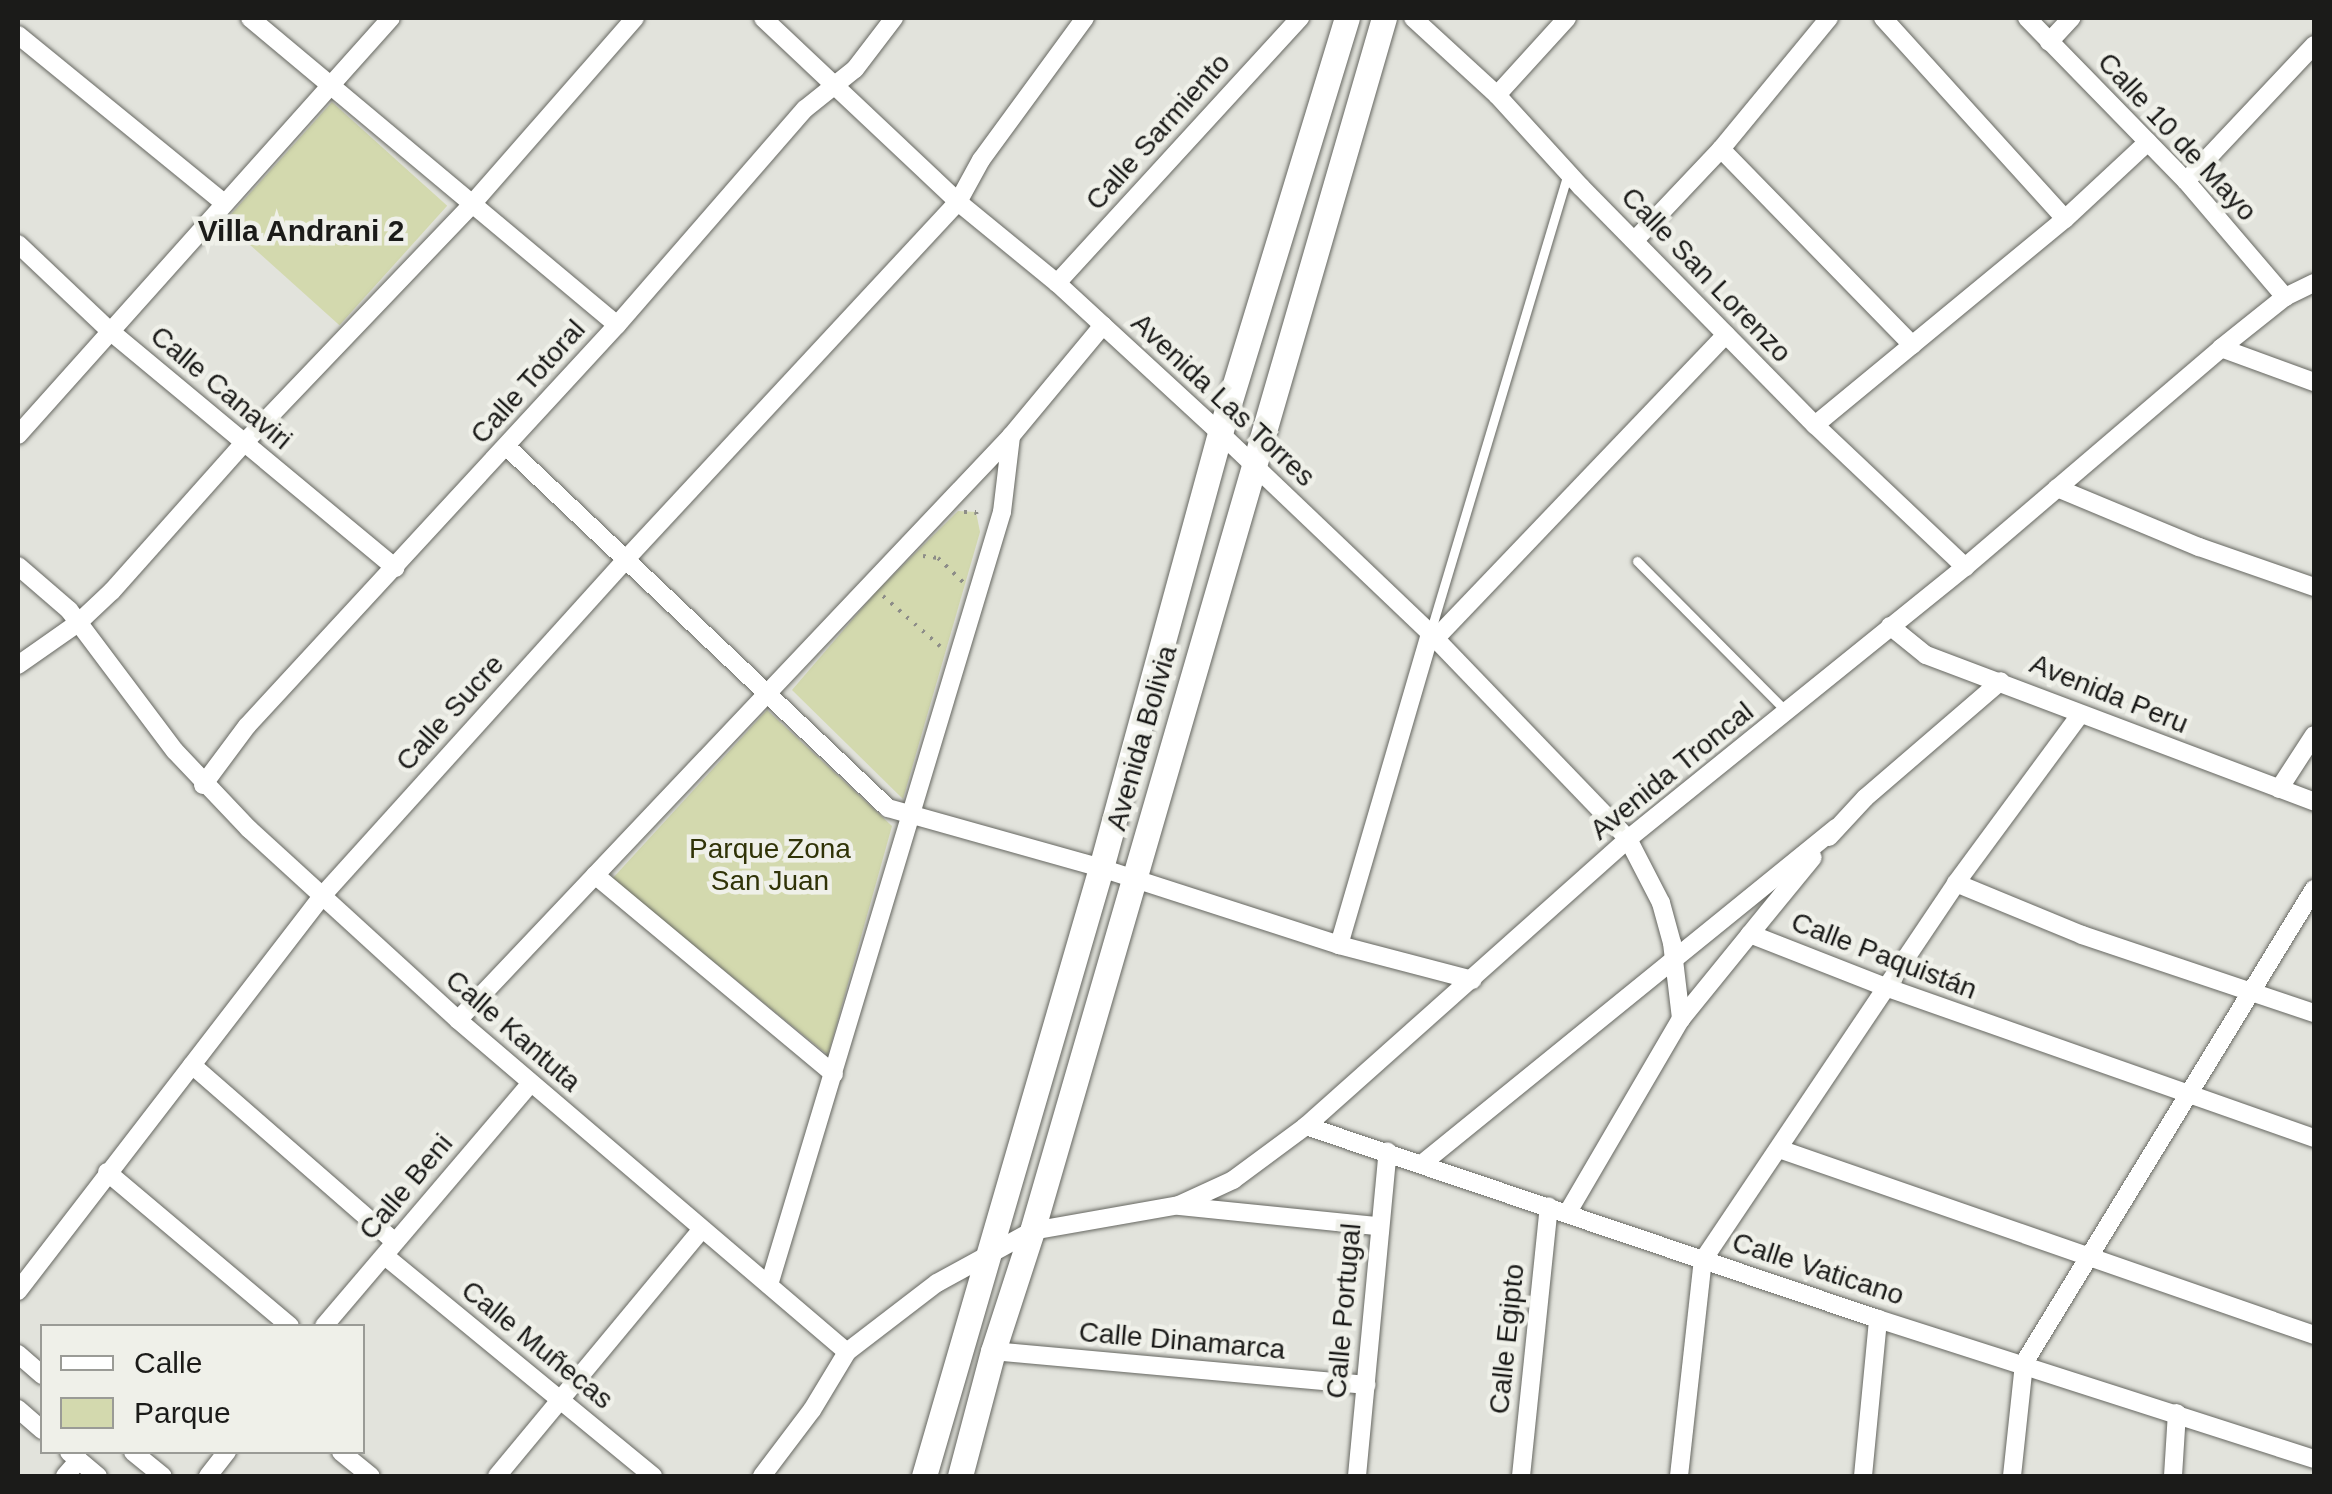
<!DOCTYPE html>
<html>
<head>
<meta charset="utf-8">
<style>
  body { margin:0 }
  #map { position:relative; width:2332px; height:1494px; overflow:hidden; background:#e2e3dc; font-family:Arial,sans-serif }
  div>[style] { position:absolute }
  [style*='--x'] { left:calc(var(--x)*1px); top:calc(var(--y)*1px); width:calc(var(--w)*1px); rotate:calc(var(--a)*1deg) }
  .green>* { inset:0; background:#d3d9ae; transform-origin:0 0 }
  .path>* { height:4px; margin-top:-2px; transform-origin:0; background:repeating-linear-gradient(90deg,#8d8d88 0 2.5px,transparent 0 10.5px) }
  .roads { filter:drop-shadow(0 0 2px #666761) drop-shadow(0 0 2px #666761) }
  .lane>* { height:9px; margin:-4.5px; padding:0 4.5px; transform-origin:4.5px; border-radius:4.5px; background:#fff }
  .street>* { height:18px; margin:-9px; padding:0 9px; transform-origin:9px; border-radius:9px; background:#fff }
  .secondary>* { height:25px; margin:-12.5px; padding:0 12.5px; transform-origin:12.5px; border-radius:12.5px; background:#fff }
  span { translate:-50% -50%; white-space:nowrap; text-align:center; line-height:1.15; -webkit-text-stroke:9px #eff0e9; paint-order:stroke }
  .street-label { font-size:28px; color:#1b1b19 }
  .park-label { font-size:28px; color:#303307 }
  .neighbourhood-label { font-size:30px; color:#1b1b19; font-weight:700 }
  .frame { position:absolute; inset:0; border:20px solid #1b1b19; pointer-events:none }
  .legend { position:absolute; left:40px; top:1324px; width:325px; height:130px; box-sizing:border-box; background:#eff0e9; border:2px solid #9a9b96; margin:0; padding:12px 18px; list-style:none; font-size:30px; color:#1b1b19 }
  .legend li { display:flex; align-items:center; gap:20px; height:50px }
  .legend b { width:50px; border:2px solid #9a9b96 }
</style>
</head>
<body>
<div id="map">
  <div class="green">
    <i style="left:332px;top:102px;width:155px;height:161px;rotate:42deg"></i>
    <i style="clip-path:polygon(958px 511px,976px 512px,980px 532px,903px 799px,792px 690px,877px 591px)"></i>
    <i style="clip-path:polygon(767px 710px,892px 826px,828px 1055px,612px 879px)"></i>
  </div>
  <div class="path">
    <i style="--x:964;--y:512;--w:12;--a:0"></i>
    <i style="--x:976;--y:512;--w:9;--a:77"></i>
    <i style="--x:923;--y:556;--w:15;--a:8"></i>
    <i style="--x:938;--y:558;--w:35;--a:44"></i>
    <i style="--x:883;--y:596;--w:76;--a:41.3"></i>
  </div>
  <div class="roads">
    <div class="lane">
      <i style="--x:1637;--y:561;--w:213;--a:45.2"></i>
      <i style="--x:1430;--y:633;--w:480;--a:-73.3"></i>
    </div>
    <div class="street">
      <i style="--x:250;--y:18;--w:478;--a:39.9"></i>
      <i style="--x:763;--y:18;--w:268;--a:43.3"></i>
      <i style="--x:958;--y:202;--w:128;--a:39.3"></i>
      <i style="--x:1057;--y:283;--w:222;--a:42.6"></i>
      <i style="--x:1220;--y:433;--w:290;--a:43.6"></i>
      <i style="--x:1430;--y:633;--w:286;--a:46.1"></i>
      <i style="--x:1628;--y:839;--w:72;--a:62.7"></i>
      <i style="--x:1661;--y:903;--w:41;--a:74.6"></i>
      <i style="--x:1672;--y:943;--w:77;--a:83.2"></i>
      <i style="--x:1413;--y:18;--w:114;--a:42.5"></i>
      <i style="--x:1497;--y:95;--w:125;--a:47.6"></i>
      <i style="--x:1581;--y:187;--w:334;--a:45.5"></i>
      <i style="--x:1815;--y:425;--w:207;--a:43.4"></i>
      <i style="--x:1883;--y:18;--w:271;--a:47.8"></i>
      <i style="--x:2027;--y:18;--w:228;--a:45.7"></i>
      <i style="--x:2186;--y:181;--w:153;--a:49.5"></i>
      <i style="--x:18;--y:35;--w:264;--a:39.2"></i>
      <i style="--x:2049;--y:42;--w:33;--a:-47"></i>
      <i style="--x:1497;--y:95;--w:104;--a:-47.7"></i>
      <i style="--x:1721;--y:149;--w:274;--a:45.7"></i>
      <i style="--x:2186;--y:181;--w:187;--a:-46.7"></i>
      <i style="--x:1635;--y:240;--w:125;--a:-46.6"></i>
      <i style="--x:1721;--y:149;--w:170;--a:-50.5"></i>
      <i style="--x:18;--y:244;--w:127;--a:43.4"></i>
      <i style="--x:110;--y:331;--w:371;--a:39.7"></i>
      <i style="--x:1057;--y:283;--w:360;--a:-47.5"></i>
      <i style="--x:2221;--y:348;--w:99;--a:20.1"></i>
      <i style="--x:1815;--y:425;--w:324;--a:-39.5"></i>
      <i style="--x:2065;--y:219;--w:113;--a:-42.9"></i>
      <i style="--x:18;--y:435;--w:559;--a:-48.19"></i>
      <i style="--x:507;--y:447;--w:525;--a:43.46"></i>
      <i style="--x:888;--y:808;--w:221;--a:15.7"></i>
      <i style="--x:1101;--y:868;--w:250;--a:17.9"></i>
      <i style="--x:1339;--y:945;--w:138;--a:14.7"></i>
      <i style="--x:2057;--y:488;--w:154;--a:22.6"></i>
      <i style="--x:2199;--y:547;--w:122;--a:19.2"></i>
      <i style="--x:18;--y:566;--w:67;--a:40.8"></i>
      <i style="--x:69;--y:610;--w:176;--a:53.1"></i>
      <i style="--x:175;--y:751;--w:108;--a:46.5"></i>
      <i style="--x:249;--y:829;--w:283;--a:42.4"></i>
      <i style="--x:458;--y:1020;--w:511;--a:40.48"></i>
      <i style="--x:847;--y:1352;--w:113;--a:-37.5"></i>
      <i style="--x:937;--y:1283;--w:108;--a:-28.7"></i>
      <i style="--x:1032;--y:1231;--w:149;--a:-10"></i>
      <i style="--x:1179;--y:1205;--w:60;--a:-24.8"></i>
      <i style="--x:1233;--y:1180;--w:91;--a:-36.5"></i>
      <i style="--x:1306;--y:1126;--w:431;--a:-41.7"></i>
      <i style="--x:1628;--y:839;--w:433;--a:-38.9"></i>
      <i style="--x:1965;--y:567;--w:337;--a:-40.5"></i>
      <i style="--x:2221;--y:348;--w:82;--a:-38.6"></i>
      <i style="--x:2285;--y:297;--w:32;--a:-26"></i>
      <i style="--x:1890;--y:626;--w:46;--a:38.9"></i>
      <i style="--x:1926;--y:655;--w:415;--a:20.7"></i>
      <i style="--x:1435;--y:639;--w:421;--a:-46.3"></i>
      <i style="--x:18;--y:665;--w:73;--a:-35"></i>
      <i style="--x:78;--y:623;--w:47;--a:-43.3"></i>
      <i style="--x:112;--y:591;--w:198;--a:-48.3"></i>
      <i style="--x:244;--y:443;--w:332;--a:-46.3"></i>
      <i style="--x:473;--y:203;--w:246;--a:-48.8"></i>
      <i style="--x:203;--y:785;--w:74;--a:-53.3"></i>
      <i style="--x:247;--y:726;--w:546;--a:-47.3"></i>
      <i style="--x:617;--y:325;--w:286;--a:-49"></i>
      <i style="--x:805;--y:109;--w:64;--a:-38.7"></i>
      <i style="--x:855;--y:69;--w:64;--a:-52.6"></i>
      <i style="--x:2279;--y:789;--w:64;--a:-57.1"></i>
      <i style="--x:1829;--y:837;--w:53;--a:-47.3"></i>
      <i style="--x:1865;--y:798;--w:179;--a:-40.7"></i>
      <i style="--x:595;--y:875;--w:311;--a:39.8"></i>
      <i style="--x:1956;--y:883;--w:136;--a:22.4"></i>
      <i style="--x:2082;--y:935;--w:245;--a:18.6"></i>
      <i style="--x:1750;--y:934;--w:99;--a:-50.7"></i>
      <i style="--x:1339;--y:945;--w:325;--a:-73.7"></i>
      <i style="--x:458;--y:1020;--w:804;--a:-46.56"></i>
      <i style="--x:1011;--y:436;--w:144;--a:-50.3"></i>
      <i style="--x:192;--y:1065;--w:269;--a:41.1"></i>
      <i style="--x:1306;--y:1126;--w:604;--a:18.65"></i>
      <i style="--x:1878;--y:1319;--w:458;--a:17.8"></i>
      <i style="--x:1779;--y:1149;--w:566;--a:19.17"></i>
      <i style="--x:1423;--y:1163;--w:532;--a:-39.05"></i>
      <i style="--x:107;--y:1172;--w:239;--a:40.1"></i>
      <i style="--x:1179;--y:1206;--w:199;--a:5.8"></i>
      <i style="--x:1568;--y:1212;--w:224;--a:-59.7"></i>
      <i style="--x:1681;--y:1019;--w:109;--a:-50.9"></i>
      <i style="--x:1750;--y:934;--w:148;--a:21.4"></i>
      <i style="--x:1888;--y:988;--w:452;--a:19.4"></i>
      <i style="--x:385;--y:1256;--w:347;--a:39.4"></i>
      <i style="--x:769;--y:1285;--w:807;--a:-73.23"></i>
      <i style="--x:1002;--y:512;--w:77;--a:-83.2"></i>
      <i style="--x:18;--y:1291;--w:497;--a:-52.4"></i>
      <i style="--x:321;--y:897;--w:457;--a:-47.9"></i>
      <i style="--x:627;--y:558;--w:486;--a:-47.1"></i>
      <i style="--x:958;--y:202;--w:48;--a:-61.3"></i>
      <i style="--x:981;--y:160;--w:176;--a:-53.8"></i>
      <i style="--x:324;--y:1326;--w:319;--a:-49.6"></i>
      <i style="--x:993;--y:1351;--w:375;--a:5.2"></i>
      <i style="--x:18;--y:1354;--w:32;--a:41"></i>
      <i style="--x:18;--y:1409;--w:32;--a:41"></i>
      <i style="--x:69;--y:1452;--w:38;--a:40"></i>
      <i style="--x:133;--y:1452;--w:38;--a:39"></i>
      <i style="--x:341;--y:1452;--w:38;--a:39"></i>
      <i style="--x:65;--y:1476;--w:21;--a:-49"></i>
      <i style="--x:208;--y:1476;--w:31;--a:-52"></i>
      <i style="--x:497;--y:1476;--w:320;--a:-50.3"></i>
      <i style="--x:762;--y:1476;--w:83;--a:-52.9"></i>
      <i style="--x:812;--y:1410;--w:68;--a:-58.9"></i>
      <i style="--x:1357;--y:1476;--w:326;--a:-84.6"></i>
      <i style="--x:1521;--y:1476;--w:271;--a:-84.1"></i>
      <i style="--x:1679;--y:1476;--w:217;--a:-83.7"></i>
      <i style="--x:1703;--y:1260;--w:454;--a:-56.1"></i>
      <i style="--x:1956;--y:883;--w:209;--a:-53.6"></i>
      <i style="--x:1863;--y:1476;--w:158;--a:-84.5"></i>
      <i style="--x:2012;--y:1476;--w:114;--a:-83.9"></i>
      <i style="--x:2024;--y:1363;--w:556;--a:-58.54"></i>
      <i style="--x:2173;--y:1476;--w:63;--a:-86.4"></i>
    </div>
    <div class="secondary">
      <i style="--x:924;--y:1476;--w:633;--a:-73.77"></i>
      <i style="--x:1101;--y:868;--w:451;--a:-74.7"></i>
      <i style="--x:1220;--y:433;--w:434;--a:-73"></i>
      <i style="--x:960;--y:1476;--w:129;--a:-75.2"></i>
      <i style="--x:993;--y:1351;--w:126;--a:-72"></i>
      <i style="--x:1032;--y:1231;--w:1263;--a:-73.82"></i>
    </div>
  </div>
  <div class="street-label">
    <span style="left:1158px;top:132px;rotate:-48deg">Calle Sarmiento</span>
    <span style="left:2177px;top:137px;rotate:47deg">Calle 10 de Mayo</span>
    <span style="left:1706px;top:275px;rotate:46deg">Calle San Lorenzo</span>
    <span style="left:528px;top:382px;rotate:-48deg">Calle Totoral</span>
    <span style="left:221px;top:388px;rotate:40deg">Calle Canaviri</span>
    <span style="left:1223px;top:400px;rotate:43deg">Avenida Las Torres</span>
    <span style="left:2109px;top:694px;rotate:22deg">Avenida Peru</span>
    <span style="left:450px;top:713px;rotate:-48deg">Calle Sucre</span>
    <span style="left:1142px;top:738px;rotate:-74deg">Avenida Bolivia</span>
    <span style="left:1672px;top:771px;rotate:-39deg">Avenida Troncal</span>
    <span style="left:1884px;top:956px;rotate:21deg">Calle Paquistán</span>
    <span style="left:513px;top:1031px;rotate:41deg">Calle Kantuta</span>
    <span style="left:406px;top:1187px;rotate:-50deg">Calle Beni</span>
    <span style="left:1818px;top:1269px;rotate:18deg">Calle Vaticano</span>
    <span style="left:1344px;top:1311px;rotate:-85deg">Calle Portugal</span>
    <span style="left:1507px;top:1339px;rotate:-84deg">Calle Egipto</span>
    <span style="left:1182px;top:1341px;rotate:5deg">Calle Dinamarca</span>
    <span style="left:537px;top:1345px;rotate:39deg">Calle Muñecas</span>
  </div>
  <div class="park-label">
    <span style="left:770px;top:865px">Parque Zona<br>San Juan</span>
  </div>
  <div class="neighbourhood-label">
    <span style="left:301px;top:231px">Villa Andrani 2</span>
  </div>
  <div class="frame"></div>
  <ul class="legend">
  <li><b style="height:12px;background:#fff"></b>Calle</li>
  <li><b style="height:28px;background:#d3d9ae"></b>Parque</li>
  </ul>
</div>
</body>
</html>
